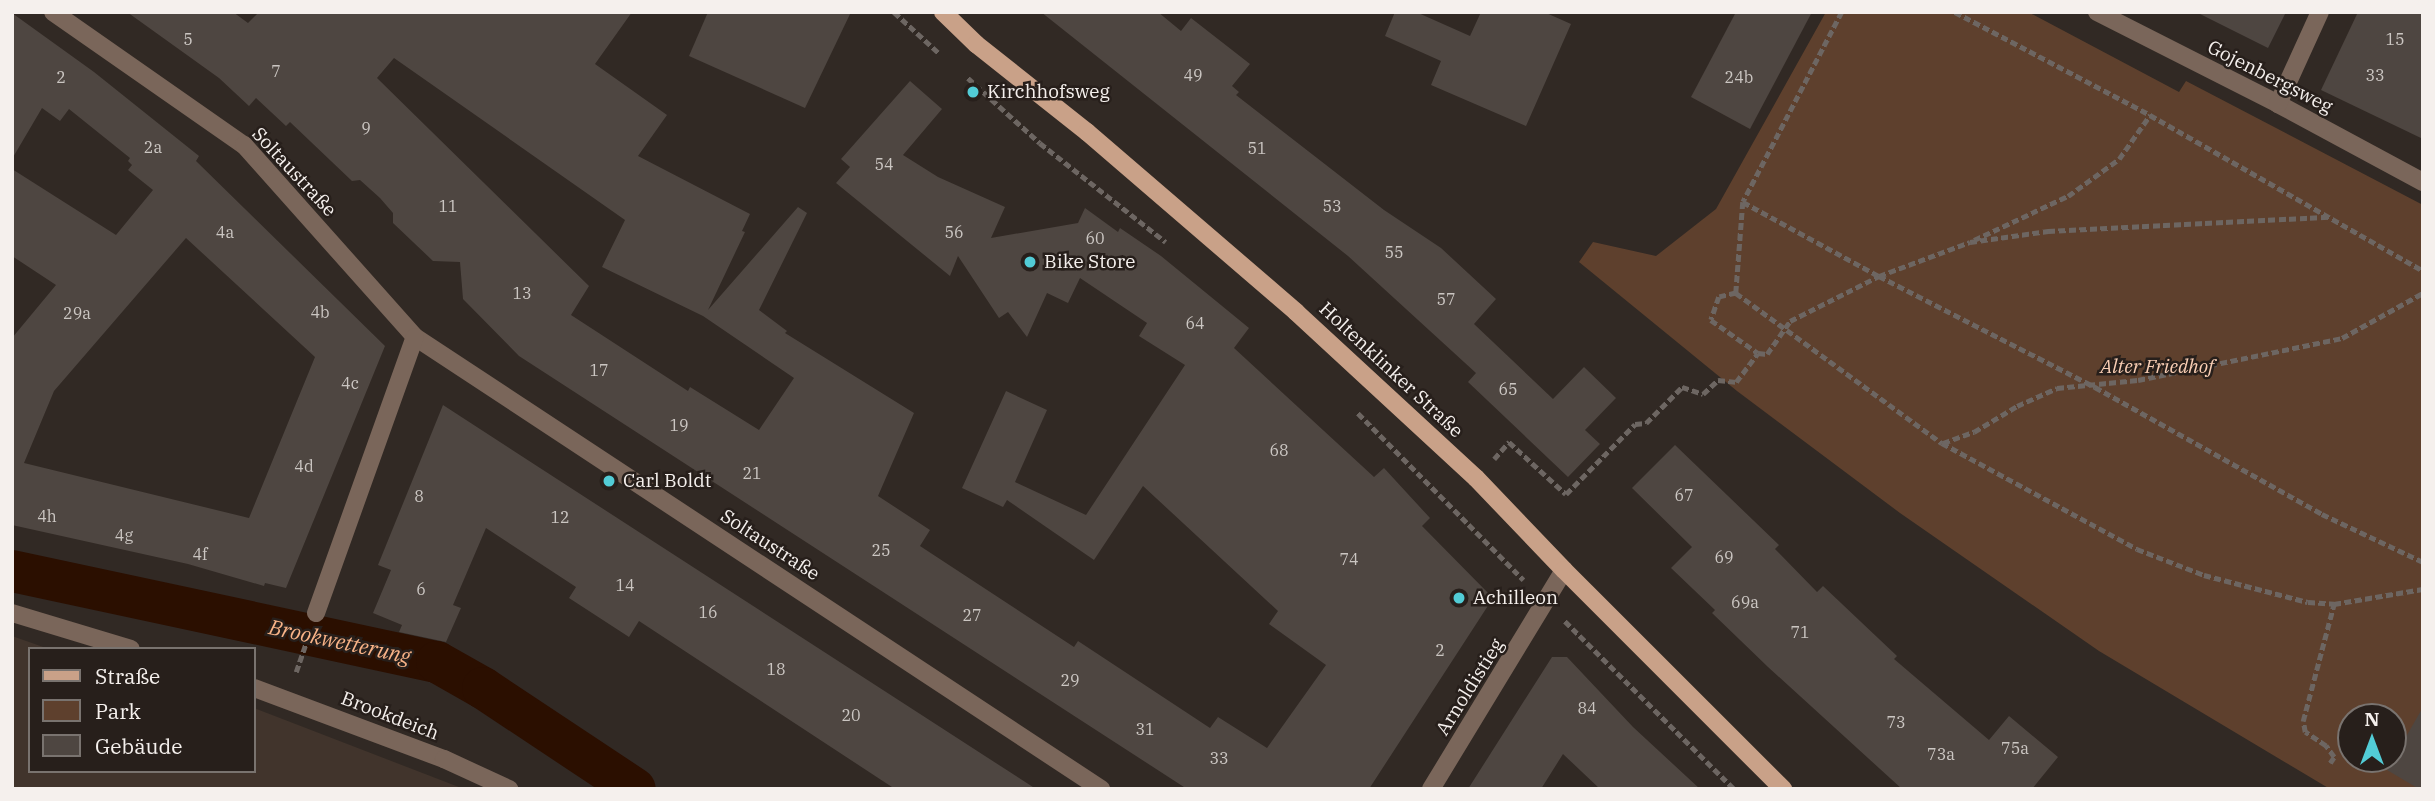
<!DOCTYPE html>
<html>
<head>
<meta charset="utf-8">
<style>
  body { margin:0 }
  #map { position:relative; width:2435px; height:801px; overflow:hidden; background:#312924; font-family:"IBM Plex Serif",serif }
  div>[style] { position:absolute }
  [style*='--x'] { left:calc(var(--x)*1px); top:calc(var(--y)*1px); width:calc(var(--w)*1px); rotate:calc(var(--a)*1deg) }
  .built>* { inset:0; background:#41342c }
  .green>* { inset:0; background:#5e402d }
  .canal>* { height:42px; margin:-21px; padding:0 21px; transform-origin:21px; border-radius:21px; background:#2b0f00 }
  .building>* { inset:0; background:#4e4641 }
  .path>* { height:4.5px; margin-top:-2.25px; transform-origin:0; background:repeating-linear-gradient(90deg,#6d6662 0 7px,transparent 0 10.5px) }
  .minor>* { height:18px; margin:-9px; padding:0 9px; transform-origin:9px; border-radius:9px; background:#7a665a }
  .major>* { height:18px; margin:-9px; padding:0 9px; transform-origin:9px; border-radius:9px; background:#c9a188 }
  .dots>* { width:19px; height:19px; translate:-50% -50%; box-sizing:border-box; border:4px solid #271f1b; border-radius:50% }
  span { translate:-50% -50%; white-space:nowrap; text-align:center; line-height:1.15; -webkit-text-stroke:5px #271f1b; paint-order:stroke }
  .number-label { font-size:16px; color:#cbc6c2 }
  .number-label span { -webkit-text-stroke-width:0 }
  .street-label { font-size:19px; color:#f5f0ed }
  .poi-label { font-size:19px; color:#f5f0ed }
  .left { translate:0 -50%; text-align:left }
  .park-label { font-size:19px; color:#f9ceb4; font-style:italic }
  .water-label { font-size:21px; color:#f8b387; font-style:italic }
  .frame { position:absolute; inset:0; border:14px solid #f5f0ed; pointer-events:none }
  .legend { position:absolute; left:28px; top:647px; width:228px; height:126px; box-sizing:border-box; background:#271f1b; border:2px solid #79736f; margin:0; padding:9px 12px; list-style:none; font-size:21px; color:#f5f0ed }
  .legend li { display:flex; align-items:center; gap:14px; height:35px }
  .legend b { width:35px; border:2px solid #79736f }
  .north { position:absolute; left:2337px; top:703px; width:70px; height:70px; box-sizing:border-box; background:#271f1b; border:2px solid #79736f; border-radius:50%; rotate:0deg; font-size:19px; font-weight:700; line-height:28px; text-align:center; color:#f5f0ed }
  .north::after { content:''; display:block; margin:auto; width:24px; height:32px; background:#52ccd6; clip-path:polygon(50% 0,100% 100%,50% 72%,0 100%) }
</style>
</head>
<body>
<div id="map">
  <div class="built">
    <i style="clip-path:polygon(12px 636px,49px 649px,30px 649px,30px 771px,254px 771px,254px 708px,464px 789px,12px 789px)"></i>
  </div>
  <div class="green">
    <i style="clip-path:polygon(evenodd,1826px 12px,2028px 12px,2179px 92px,2186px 81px,2423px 205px,2423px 789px,2330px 789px,2099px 651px,1900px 513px,1737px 391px,1579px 262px,1593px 242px,1656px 256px,1716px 209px,1826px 12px,2351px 717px,2393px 717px,2393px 759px,2351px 759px,2351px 717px)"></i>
  </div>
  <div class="canal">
    <i style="--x:12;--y:571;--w:435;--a:12.1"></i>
    <i style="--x:437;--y:662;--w:53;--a:29.5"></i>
    <i style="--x:483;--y:688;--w:182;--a:33.6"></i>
  </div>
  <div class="building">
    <i style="clip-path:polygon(evenodd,127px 12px,233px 12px,248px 23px,259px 12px,632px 12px,595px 64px,667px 115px,638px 156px,750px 214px,742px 231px,745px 232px,708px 310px,798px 207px,807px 213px,759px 310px,787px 331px,785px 333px,914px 413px,878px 496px,930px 530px,920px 546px,1074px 647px,1078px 641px,1210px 728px,1218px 717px,1267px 748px,1326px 665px,1269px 624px,1278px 611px,1143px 486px,1094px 560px,1007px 500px,1003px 507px,962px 488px,1006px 391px,1047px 410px,1015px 482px,1086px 515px,1185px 365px,1139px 336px,1147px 323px,1080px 278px,1068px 303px,1047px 293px,1027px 337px,1008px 312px,999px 318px,958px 256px,950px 276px,836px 183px,850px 167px,841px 159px,910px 81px,942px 109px,903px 155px,938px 177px,1005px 207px,991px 238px,1078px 223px,1085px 208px,1118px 232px,1120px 228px,1161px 256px,1249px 328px,1234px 348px,1374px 477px,1384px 468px,1430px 518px,1422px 526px,1493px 598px,1369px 789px,1187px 789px,519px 356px,463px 299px,460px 262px,433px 261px,393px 223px,393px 213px,380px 198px,360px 180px,352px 181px,290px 122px,286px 126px,256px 98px,249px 106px,219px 78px,127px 12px,394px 58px,625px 220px,602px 267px,703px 316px,794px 378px,759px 430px,690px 387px,688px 391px,571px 315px,589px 286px,377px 78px,394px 58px)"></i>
    <i style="clip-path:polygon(708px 12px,851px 12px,805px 108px,689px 56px)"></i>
    <i style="clip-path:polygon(1041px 12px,1158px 12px,1181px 31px,1191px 18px,1250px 64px,1232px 86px,1239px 92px,1236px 95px,1384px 210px,1441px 248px,1496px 299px,1474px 324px,1553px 399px,1584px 367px,1616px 398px,1585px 430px,1600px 444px,1568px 477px,1468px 382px,1476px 373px,1348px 256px)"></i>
    <i style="clip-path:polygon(1395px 12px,1416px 12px,1470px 36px,1481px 12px,1544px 12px,1571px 24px,1526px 126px,1431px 85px,1441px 61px,1385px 36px)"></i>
    <i style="clip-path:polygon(1736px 12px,1812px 12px,1750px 129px,1691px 97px)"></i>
    <i style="clip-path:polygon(2196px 12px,2286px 12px,2268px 48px)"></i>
    <i style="clip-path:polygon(2358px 12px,2423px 12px,2423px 139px,2321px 90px)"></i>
    <i style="clip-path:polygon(evenodd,12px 13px,94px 72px,199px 156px,196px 161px,385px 346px,286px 588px,265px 583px,264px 586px,188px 564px,12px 525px,12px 338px,56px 285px,12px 256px,12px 169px,116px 235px,153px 190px,128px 170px,132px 165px,128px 161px,130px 158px,69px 109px,60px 121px,42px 108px,12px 159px,12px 13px,186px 238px,315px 357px,249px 518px,24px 463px,54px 391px,186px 238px)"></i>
    <i style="clip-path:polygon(443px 405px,540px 468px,1036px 789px,895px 789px,639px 621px,629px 637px,569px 598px,576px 587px,486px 528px,453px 605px,461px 608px,446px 642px,399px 632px,402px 625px,373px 613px,391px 570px,378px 565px)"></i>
    <i style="clip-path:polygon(1675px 445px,1779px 545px,1775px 549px,1817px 592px,1823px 586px,1897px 656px,1894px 659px,1989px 740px,2009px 716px,2058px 757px,2032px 789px,1902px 789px,1768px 667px,1712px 613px,1715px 610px,1671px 568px,1692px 547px,1632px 488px)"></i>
    <i style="clip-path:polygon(1552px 657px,1567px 657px,1633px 727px,1700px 789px,1600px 789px,1563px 754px,1541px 789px,1468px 789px)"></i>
    <i style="clip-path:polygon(2423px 707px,2423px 789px,2419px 789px,2387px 770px)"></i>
  </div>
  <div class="path">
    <i style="--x:894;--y:12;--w:62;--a:42.4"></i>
    <i style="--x:1842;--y:12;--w:214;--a:117.5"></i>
    <i style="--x:1743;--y:202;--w:91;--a:94.4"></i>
    <i style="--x:1736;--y:293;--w:255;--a:36.1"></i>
    <i style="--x:1942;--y:443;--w:222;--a:28.5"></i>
    <i style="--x:2137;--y:549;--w:72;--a:21.2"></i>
    <i style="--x:2204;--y:575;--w:107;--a:14.6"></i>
    <i style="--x:2308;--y:602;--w:26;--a:4"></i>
    <i style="--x:2334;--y:604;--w:90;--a:-9.6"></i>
    <i style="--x:1955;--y:12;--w:221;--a:27.8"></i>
    <i style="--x:2150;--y:115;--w:314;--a:29.7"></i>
    <i style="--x:968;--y:78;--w:97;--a:42.1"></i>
    <i style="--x:1040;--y:143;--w:160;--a:38.2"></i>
    <i style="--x:1743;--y:202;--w:155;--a:28.6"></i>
    <i style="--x:1879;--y:276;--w:243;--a:27.2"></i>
    <i style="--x:2095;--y:387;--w:260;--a:29.2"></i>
    <i style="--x:2322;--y:514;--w:112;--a:25.4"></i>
    <i style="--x:1974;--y:240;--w:104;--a:-25.1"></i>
    <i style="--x:2068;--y:196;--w:63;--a:-36"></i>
    <i style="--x:2119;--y:159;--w:54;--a:-54.8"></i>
    <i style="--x:1736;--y:293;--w:17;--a:167"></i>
    <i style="--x:1719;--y:297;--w:24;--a:109"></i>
    <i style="--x:1711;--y:320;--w:57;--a:35.1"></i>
    <i style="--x:1358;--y:413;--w:235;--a:45.2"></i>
    <i style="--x:1943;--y:443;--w:33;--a:-20"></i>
    <i style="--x:1974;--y:432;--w:50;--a:-31.2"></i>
    <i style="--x:2017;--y:406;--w:44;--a:-24.2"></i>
    <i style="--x:2057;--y:388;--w:81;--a:-5.6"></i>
    <i style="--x:2138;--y:380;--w:208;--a:-11.6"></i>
    <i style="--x:2342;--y:338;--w:93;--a:-29.1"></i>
    <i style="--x:1494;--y:459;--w:23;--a:-49"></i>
    <i style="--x:1509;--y:442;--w:77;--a:42.4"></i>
    <i style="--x:1566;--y:494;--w:98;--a:-45.4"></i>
    <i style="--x:1635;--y:424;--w:11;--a:-5"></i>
    <i style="--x:1646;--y:423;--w:51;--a:-45"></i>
    <i style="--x:1682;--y:387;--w:22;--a:18"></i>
    <i style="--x:1703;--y:394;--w:21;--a:-43"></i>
    <i style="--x:1718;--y:380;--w:18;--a:6"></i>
    <i style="--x:1736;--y:382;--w:36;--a:-53"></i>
    <i style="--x:1758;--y:353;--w:9;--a:6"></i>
    <i style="--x:1767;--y:354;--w:40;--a:-55.1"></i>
    <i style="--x:1790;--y:321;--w:100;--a:-26.8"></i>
    <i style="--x:1879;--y:276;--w:97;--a:-20.5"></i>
    <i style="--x:1970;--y:242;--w:79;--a:-8"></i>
    <i style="--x:2048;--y:231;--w:281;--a:-2.9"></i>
    <i style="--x:1565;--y:621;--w:238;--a:44.8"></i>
    <i style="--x:296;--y:672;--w:37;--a:-71"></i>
    <i style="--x:2330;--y:763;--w:7;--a:-56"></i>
    <i style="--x:2334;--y:757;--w:14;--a:-126"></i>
    <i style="--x:2326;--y:746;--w:25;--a:-146"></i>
    <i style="--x:2305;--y:732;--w:11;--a:-100"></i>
    <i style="--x:2303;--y:721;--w:121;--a:-75.2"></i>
  </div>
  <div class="minor">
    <i style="--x:53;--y:12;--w:233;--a:34.9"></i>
    <i style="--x:244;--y:145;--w:257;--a:48.3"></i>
    <i style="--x:415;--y:337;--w:822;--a:33.38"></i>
    <i style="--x:2097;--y:12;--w:203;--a:26.9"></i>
    <i style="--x:2278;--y:104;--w:165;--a:28.3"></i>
    <i style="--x:2278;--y:104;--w:101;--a:-65.5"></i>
    <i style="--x:12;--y:613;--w:124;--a:16.8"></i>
    <i style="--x:316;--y:613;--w:293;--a:-70.3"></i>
    <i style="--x:254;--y:688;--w:203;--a:20.5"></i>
    <i style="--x:444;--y:759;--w:72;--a:24.8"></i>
    <i style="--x:1431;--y:789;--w:256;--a:-58.7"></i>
  </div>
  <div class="major">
    <i style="--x:943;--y:12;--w:46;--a:44.1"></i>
    <i style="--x:976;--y:44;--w:142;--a:38.4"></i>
    <i style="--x:1087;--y:132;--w:276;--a:40.7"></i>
    <i style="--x:1296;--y:312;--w:245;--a:42.7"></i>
    <i style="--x:1476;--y:478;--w:127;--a:46.3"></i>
    <i style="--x:1564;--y:570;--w:310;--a:45"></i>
  </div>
  <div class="dots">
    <i style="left:973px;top:92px;background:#52ccd6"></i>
    <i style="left:1030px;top:262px;background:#52ccd6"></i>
    <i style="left:609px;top:481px;background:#52ccd6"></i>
    <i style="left:1459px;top:598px;background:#52ccd6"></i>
  </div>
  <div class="number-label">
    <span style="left:188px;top:39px">5</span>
    <span style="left:2395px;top:39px">15</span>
    <span style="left:276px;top:71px">7</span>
    <span style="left:1193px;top:75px">49</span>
    <span style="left:2375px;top:75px">33</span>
    <span style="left:61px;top:77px">2</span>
    <span style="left:1739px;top:77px">24b</span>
    <span style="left:366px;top:128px">9</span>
    <span style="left:153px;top:147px">2a</span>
    <span style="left:1257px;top:148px">51</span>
    <span style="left:884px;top:164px">54</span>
    <span style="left:448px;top:206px">11</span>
    <span style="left:1332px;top:206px">53</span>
    <span style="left:225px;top:232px">4a</span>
    <span style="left:954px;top:232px">56</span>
    <span style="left:1095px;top:238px">60</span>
    <span style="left:1394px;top:252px">55</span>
    <span style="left:522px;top:293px">13</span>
    <span style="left:1446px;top:299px">57</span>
    <span style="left:320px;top:312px">4b</span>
    <span style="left:77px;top:313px">29a</span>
    <span style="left:1195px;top:323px">64</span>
    <span style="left:599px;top:370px">17</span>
    <span style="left:350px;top:383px">4c</span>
    <span style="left:1508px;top:389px">65</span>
    <span style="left:679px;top:425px">19</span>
    <span style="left:1279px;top:450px">68</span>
    <span style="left:304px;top:466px">4d</span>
    <span style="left:752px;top:473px">21</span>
    <span style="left:1684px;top:495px">67</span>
    <span style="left:419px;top:496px">8</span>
    <span style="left:47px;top:516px">4h</span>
    <span style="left:560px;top:517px">12</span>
    <span style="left:124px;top:535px">4g</span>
    <span style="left:881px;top:550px">25</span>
    <span style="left:200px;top:554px">4f</span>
    <span style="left:1724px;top:557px">69</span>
    <span style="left:1349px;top:559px">74</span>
    <span style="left:625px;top:585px">14</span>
    <span style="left:421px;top:589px">6</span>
    <span style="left:1745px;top:602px">69a</span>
    <span style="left:708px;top:612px">16</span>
    <span style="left:972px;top:615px">27</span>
    <span style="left:1800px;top:632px">71</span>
    <span style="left:1440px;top:650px">2</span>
    <span style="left:776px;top:669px">18</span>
    <span style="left:1070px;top:680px">29</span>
    <span style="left:1587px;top:708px">84</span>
    <span style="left:851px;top:715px">20</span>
    <span style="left:1896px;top:722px">73</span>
    <span style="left:1145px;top:729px">31</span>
    <span style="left:2015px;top:748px">75a</span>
    <span style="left:1941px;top:754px">73a</span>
    <span style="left:1219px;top:758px">33</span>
  </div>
  <div class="street-label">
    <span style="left:2270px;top:77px;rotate:27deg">Gojenbergsweg</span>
    <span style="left:294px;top:172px;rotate:47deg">Soltaustraße</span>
    <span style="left:1391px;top:370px;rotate:43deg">Holtenklinker Straße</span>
    <span style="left:770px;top:545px;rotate:33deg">Soltaustraße</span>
    <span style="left:1470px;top:687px;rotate:-58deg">Arnoldistieg</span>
    <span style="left:390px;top:716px;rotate:21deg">Brookdeich</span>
  </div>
  <div class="poi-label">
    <span class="left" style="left:987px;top:92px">Kirchhofsweg</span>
    <span class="left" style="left:1044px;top:262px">Bike Store</span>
    <span class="left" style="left:623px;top:481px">Carl Boldt</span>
    <span class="left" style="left:1473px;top:598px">Achilleon</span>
  </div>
  <div class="park-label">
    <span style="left:2157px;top:367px">Alter Friedhof</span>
  </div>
  <div class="water-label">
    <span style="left:340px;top:641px;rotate:12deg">Brookwetterung</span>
  </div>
  <div class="frame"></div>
  <ul class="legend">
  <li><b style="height:9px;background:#c9a188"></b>Straße</li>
  <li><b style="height:19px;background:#5e402d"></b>Park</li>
  <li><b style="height:19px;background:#4e4641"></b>Gebäude</li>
  </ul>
  <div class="north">N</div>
</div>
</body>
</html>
